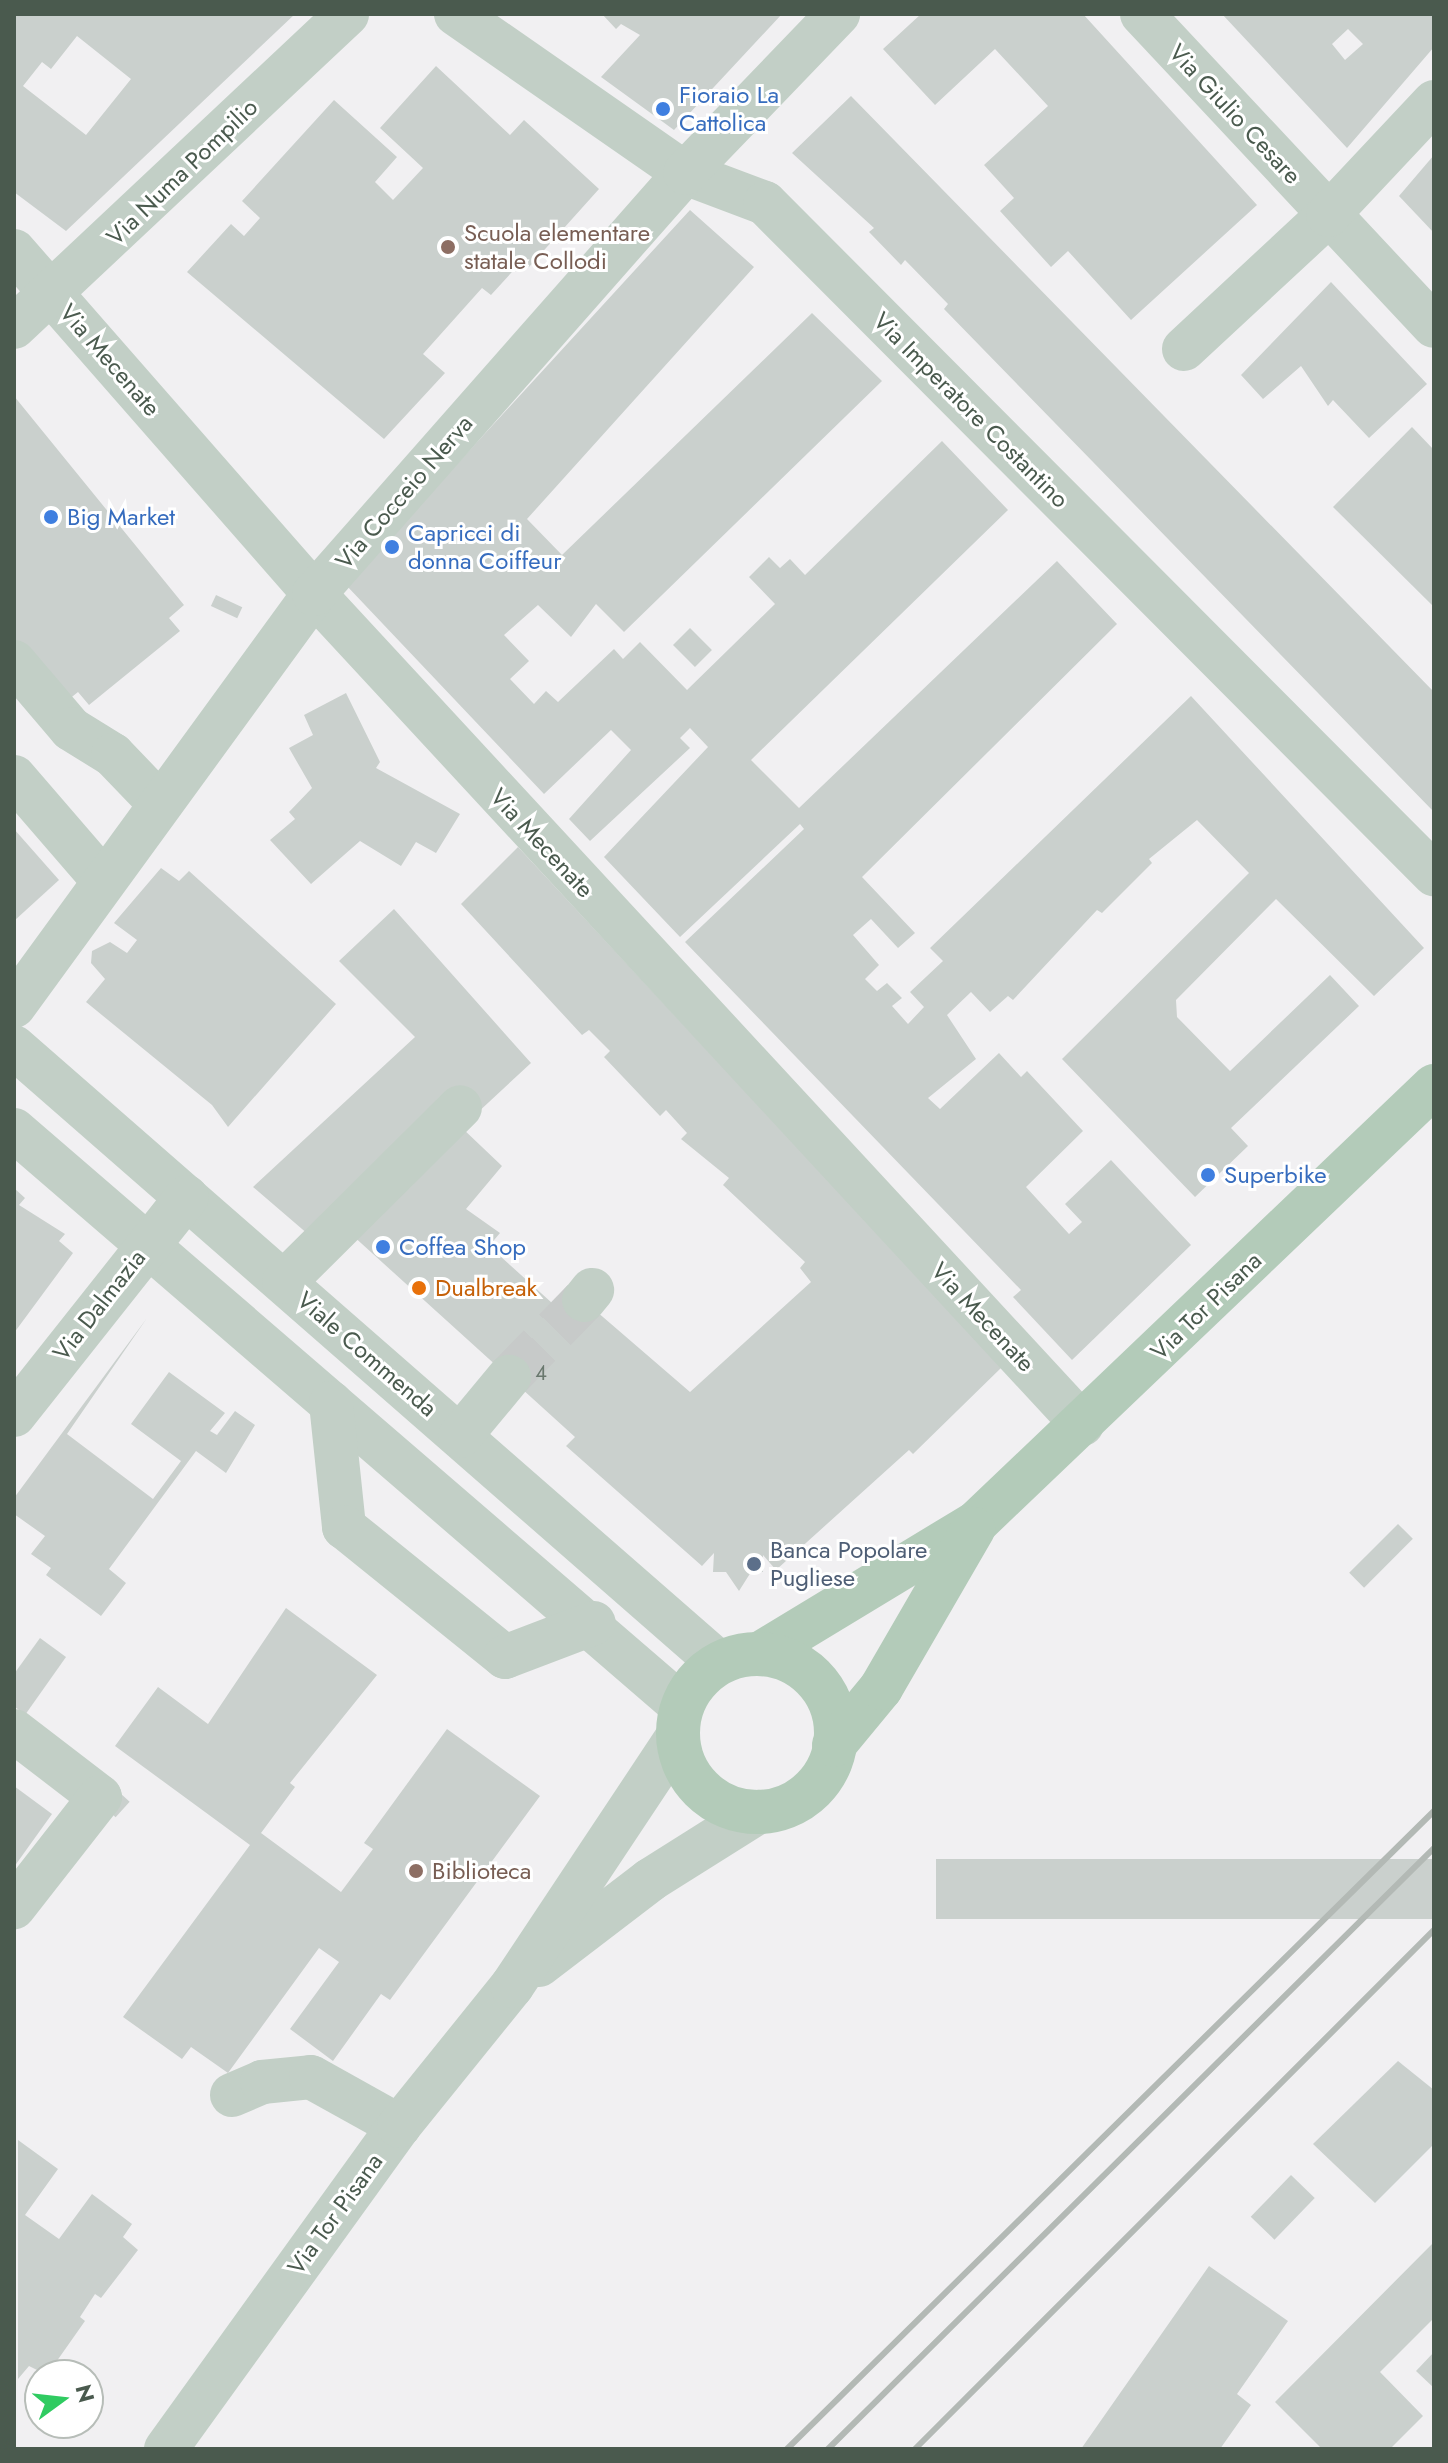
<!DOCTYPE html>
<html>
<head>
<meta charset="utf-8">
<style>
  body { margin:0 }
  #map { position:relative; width:1448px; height:2463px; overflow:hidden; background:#f1f0f2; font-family:Jost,sans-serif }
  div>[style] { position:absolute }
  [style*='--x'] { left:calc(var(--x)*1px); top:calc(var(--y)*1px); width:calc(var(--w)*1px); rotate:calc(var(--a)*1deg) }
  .building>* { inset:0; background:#cad0cd; transform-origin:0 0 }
  .minor-tunnel>* { height:44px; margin-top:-22px; transform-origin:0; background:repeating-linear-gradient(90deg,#c7cac9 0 44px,transparent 0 66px) }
  .minor>* { height:44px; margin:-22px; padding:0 22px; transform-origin:22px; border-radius:22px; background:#c2cfc6 }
  .major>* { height:44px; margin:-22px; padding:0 22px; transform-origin:22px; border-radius:22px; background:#b3cbb9 }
  .major>.ring { margin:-22px; padding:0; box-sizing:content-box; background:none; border:44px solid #b3cbb9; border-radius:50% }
  .rail>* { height:6px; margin:-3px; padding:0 3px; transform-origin:3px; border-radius:3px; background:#b3b9b5 }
  .dots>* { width:22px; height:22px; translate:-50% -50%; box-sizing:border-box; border:4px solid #fff; border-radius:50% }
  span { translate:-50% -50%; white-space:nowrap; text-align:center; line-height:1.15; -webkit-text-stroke:6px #fff; paint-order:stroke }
  .number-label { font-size:20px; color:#6a786e }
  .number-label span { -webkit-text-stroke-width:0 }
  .shop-label { font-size:24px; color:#366cbe }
  .left { translate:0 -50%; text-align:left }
  .street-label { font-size:24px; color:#4a5a4e }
  .education-label { font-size:24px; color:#785e54 }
  .food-label { font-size:24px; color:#c56008 }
  .service-label { font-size:24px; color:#4e5e75 }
  .frame { position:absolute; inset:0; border:16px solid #4a5a4e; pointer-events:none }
  .north { position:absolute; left:24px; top:2359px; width:80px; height:80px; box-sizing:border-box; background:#fff; border:2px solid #b7bdb8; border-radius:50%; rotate:75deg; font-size:22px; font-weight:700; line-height:32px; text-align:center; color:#4a5a4e }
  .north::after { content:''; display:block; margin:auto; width:28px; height:36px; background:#30cb61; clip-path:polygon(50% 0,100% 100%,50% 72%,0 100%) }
</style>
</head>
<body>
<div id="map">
  <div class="building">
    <i style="clip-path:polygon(evenodd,14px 14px,295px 14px,66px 231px,14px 192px,14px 14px,77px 36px,131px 79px,86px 135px,23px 86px,42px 62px,51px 69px,77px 36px)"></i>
    <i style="clip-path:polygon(602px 14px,782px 14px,674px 130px,601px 77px,640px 35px,621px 24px,616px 29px)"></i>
    <i style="clip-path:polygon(921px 14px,1083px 14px,1257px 205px,1131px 320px,1068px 251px,1051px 267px,1000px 211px,1014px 198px,984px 165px,1048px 106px,995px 49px,935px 105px,883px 49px)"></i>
    <i style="clip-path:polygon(evenodd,1222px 14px,1434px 14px,1434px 47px,1347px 148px,1222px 14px,1348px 29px,1363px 44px,1345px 60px,1332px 44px,1348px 29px)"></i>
    <i style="clip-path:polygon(436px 66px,510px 135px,524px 120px,599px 189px,529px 267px,522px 261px,491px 295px,482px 288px,423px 354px,445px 373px,384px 439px,187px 272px,231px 224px,244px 236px,260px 218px,242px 201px,334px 100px,397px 157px,375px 182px,393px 200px,423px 168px,380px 128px)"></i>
    <i style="clip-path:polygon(851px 96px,1434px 692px,1434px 812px,944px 309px,948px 304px,905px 260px,901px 265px,869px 232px,874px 228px,792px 153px)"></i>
    <i style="clip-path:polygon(1434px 155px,1434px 233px,1399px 196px)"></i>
    <i style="clip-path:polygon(690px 210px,754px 267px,527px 519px,562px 555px,812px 313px,882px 381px,624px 632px,596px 604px,571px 637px,538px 605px,504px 635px,529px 661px,510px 679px,534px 704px,546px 691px,558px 702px,614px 649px,623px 659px,640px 642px,687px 690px,775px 604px,749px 577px,769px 557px,780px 568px,790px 559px,805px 575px,942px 441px,1008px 510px,751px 760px,799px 808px,1057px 561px,1117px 624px,862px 877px,915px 933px,898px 948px,871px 919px,853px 935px,879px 965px,865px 979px,877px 991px,887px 983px,902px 998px,892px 1006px,908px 1024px,924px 1007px,910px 992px,943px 961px,930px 948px,1191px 696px,1424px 948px,1374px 996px,1276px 899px,1176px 1000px,1177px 1017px,1230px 1071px,1330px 975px,1359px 1006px,1231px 1128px,1248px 1146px,1195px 1197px,1062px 1059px,1249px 873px,1197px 820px,1149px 859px,1152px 863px,1102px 913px,1097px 910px,1013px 1000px,1008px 996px,990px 1012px,971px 992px,947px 1015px,976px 1059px,928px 1098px,940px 1109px,999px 1053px,1021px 1077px,1027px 1071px,1083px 1131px,1026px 1187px,1069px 1234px,1082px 1222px,1065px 1204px,1111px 1160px,1191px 1245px,1072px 1360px,1013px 1297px,1021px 1290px,685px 942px,804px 829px,800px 824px,680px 937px,604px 857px,708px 747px,690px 728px,680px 738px,690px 748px,590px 841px,569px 819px,631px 750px,611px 730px,544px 794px,346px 585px)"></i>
    <i style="clip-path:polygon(1331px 282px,1427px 384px,1369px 438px,1333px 400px,1328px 406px,1301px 366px,1263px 399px,1241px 375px)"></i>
    <i style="clip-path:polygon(14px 396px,184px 605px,169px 618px,180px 631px,89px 705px,78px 692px,63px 704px,14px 643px)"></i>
    <i style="clip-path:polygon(1412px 427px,1434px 450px,1434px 607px,1333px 507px)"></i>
    <i style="left:216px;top:595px;width:29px;height:12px;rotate:25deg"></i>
    <i style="left:690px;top:628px;width:31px;height:24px;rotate:45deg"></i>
    <i style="clip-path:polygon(346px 693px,380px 762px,376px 768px,460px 814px,436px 853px,416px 842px,401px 866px,360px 841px,311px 884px,270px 840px,295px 819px,289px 812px,312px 788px,289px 748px,313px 735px,304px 715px)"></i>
    <i style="clip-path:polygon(14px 829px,59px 880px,14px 921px)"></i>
    <i style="clip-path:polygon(518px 847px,1002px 1367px,913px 1454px,909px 1450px,776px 1570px,763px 1555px,763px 1572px,751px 1572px,739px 1591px,726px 1572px,713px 1572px,714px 1553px,702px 1566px,566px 1446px,575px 1437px,351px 1234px,461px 1127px,502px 1166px,466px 1209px,500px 1233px,489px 1246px,552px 1303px,567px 1286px,690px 1392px,811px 1282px,800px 1268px,805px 1262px,723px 1185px,729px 1178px,681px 1139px,687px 1133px,666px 1110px,660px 1116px,604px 1057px,610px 1051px,589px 1030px,582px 1035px,461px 904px)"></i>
    <i style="clip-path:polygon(161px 868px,179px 881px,189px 871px,336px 1004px,228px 1127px,212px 1105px,86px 1002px,105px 979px,91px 963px,92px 951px,110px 942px,127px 953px,137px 940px,114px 923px)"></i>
    <i style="clip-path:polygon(394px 909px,531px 1063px,475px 1115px,309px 1235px,253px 1187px,415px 1037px,339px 961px)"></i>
    <i style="clip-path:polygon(14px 1188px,25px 1198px,19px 1205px,65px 1234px,59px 1241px,73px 1253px,14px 1333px)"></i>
    <i style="clip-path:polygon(147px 1318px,67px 1434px,153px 1499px,181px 1461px,131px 1424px,169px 1372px,225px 1413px,210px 1431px,217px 1435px,235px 1411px,255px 1425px,226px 1473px,196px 1451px,109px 1569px,126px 1583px,101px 1616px,46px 1575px,51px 1568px,31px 1554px,45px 1536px,14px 1514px,14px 1498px)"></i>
    <i style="left:1398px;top:1524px;width:21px;height:69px;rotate:45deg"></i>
    <i style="clip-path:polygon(286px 1608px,377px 1675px,290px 1783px,295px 1787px,261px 1833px,341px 1892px,373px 1849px,364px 1843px,447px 1729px,540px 1796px,390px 2000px,381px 1994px,333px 2061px,290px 2029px,339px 1962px,319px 1948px,228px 2073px,191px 2047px,182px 2059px,123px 2017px,250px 1845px,115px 1746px,158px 1687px,208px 1724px)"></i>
    <i style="clip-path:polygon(40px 1638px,66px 1657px,25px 1715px,14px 1706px,14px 1674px)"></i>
    <i style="clip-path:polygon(14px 1786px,52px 1814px,14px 1867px)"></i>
    <i style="left:120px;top:1793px;width:13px;height:21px;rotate:42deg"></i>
    <i style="left:1434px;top:1859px;width:60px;height:498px;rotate:90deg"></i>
    <i style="clip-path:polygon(1398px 2061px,1434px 2090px,1434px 2144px,1375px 2203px,1313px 2144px)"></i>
    <i style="clip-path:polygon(18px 2140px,58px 2169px,25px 2215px,59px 2239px,92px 2194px,132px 2224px,123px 2237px,138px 2250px,101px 2298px,95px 2294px,80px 2317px,85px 2321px,47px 2375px,29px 2366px,18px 2379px)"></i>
    <i style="left:1291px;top:2175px;width:33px;height:58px;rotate:44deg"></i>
    <i style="clip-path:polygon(1434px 2242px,1434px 2318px,1380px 2372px,1423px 2416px,1390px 2449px,1322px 2449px,1275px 2402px)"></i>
    <i style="clip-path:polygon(1209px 2266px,1288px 2321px,1237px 2394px,1251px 2405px,1220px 2449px,1081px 2449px)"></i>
    <i style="clip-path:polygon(1434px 2352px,1434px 2388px,1416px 2371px)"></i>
  </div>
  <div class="minor-tunnel">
    <i style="--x:509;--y:1377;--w:107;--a:-45.8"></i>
  </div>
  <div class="minor">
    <i style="--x:456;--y:14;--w:279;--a:34.8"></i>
    <i style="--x:685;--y:173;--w:85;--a:20.6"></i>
    <i style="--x:765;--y:203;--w:948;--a:45.09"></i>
    <i style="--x:1142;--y:14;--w:427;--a:46.9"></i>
    <i style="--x:14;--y:251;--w:456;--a:48.8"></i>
    <i style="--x:314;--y:594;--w:1131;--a:47.22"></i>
    <i style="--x:14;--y:327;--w:457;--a:-43.2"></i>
    <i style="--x:1184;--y:349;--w:197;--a:-42.9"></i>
    <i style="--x:1328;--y:215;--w:155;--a:-46.8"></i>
    <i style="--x:14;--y:662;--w:88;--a:49.6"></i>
    <i style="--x:71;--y:729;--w:49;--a:31.8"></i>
    <i style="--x:113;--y:755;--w:66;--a:46.2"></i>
    <i style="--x:14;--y:777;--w:136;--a:49.2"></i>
    <i style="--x:14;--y:1006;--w:510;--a:-53.94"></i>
    <i style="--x:314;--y:594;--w:561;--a:-48.61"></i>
    <i style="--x:685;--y:173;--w:221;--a:-46.1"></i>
    <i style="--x:14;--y:1047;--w:936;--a:41.15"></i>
    <i style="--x:14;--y:1130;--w:882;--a:40.77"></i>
    <i style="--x:284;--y:1282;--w:248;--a:-44.8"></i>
    <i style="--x:584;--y:1300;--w:13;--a:-51"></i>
    <i style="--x:331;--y:1403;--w:125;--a:84"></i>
    <i style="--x:344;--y:1527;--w:207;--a:38.9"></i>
    <i style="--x:505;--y:1657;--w:95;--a:-20.9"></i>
    <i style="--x:14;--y:1415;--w:278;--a:-51.6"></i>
    <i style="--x:460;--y:1436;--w:77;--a:-50.3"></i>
    <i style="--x:14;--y:1731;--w:108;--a:37.5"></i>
    <i style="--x:100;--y:1797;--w:140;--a:128"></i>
    <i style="--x:539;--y:1965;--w:140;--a:-37.4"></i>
    <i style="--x:650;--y:1880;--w:128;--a:-32.2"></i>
    <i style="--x:232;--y:2095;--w:33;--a:-23"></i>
    <i style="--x:262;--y:2082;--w:49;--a:-5.8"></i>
    <i style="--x:311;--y:2077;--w:101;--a:29.1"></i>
    <i style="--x:166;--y:2449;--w:398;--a:-54.2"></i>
    <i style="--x:399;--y:2126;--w:180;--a:-51.1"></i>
    <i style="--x:512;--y:1986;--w:298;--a:-56.4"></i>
  </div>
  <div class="major">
    <i style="--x:761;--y:1653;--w:251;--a:-31.2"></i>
    <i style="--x:976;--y:1523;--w:633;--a:-43.66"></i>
    <i class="ring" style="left:678px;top:1654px;width:114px;height:114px"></i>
    <i style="--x:834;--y:1745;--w:74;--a:-50.5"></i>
    <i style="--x:881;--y:1688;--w:184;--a:-59.9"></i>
  </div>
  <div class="rail">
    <i style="--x:787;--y:2449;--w:909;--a:-44.6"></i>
    <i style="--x:828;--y:2449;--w:853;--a:-44.76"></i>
    <i style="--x:915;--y:2449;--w:734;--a:-45"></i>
  </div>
  <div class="dots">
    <i style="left:663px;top:109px;background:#3f7fe0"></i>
    <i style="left:448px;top:247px;background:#8d6e63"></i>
    <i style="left:51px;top:517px;background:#3f7fe0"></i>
    <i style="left:392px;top:547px;background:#3f7fe0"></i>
    <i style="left:1208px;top:1175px;background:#3f7fe0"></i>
    <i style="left:383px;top:1247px;background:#3f7fe0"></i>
    <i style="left:419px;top:1288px;background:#e8710a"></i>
    <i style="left:754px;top:1564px;background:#5c6f8a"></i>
    <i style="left:416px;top:1871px;background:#8d6e63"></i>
  </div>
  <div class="number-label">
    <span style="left:541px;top:1373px">4</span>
  </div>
  <div class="shop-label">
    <span class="left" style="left:679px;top:109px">Fioraio La<br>Cattolica</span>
    <span class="left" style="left:67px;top:517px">Big Market</span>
    <span class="left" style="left:408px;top:547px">Capricci di<br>donna Coiffeur</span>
    <span class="left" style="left:1224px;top:1175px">Superbike</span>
    <span class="left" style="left:399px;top:1247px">Coffea Shop</span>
  </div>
  <div class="street-label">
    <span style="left:1235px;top:114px;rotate:47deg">Via Giulio Cesare</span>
    <span style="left:182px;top:172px;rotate:-44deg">Via Numa Pompilio</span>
    <span style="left:110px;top:360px;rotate:49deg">Via Mecenate</span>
    <span style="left:971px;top:410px;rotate:45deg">Via Imperatore Costantino</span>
    <span style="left:404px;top:492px;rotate:-49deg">Via Cocceio Nerva</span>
    <span style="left:542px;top:843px;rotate:47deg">Via Mecenate</span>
    <span style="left:99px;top:1305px;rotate:-52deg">Via Dalmazia</span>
    <span style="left:1206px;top:1306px;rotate:-44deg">Via Tor Pisana</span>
    <span style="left:983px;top:1317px;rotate:47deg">Via Mecenate</span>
    <span style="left:367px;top:1354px;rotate:41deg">Viale Commenda</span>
    <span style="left:335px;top:2214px;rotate:-54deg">Via Tor Pisana</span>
  </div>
  <div class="education-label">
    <span class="left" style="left:464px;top:247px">Scuola elementare<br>statale Collodi</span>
    <span class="left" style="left:432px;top:1871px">Biblioteca</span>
  </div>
  <div class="food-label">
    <span class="left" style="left:435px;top:1288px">Dualbreak</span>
  </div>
  <div class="service-label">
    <span class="left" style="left:770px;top:1564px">Banca Popolare<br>Pugliese</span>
  </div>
  <div class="frame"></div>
  <div class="north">N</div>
</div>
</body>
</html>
